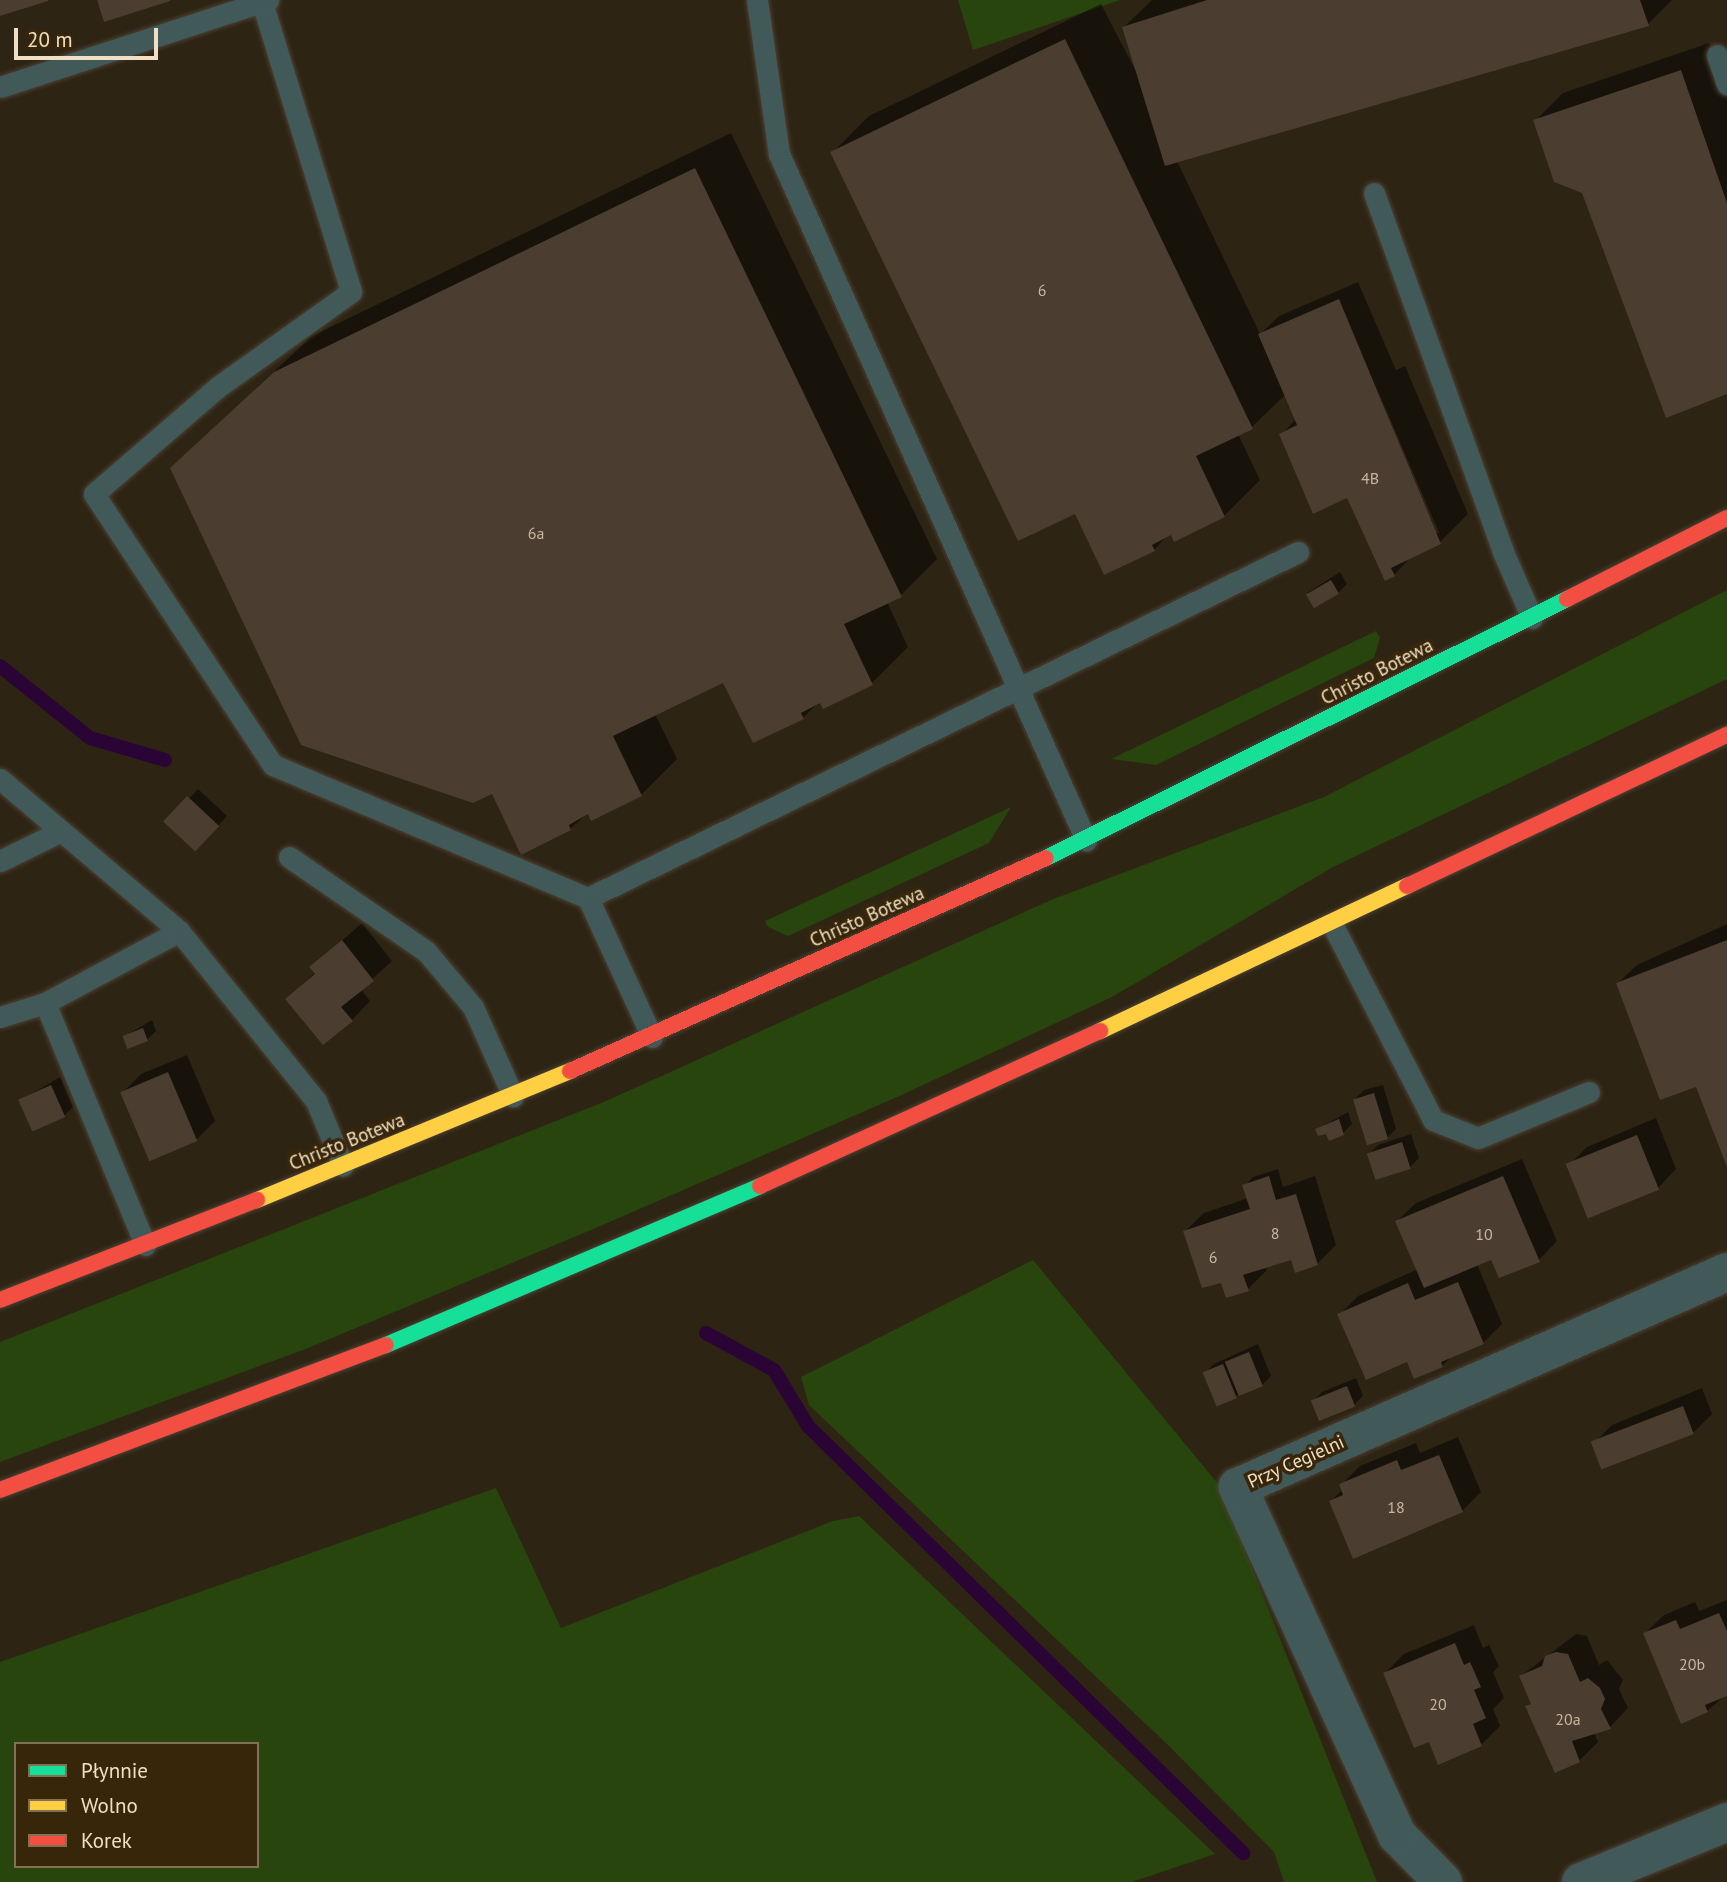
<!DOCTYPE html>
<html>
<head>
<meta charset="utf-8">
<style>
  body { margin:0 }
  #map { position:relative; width:1727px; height:1882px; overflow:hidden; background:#2e2414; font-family:"PT Sans",sans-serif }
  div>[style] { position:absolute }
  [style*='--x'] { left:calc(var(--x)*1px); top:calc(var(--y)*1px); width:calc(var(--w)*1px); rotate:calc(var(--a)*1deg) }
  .green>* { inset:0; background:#27450c }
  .shadow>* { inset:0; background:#0007 }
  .stream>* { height:14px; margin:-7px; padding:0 7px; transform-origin:7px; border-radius:7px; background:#290434 }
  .building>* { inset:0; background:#4b3d2f; transform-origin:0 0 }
  .roads { filter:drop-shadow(0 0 2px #4b4133) drop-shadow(0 0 2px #4b4133) }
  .lane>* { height:21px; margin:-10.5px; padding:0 10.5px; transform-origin:10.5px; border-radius:10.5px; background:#415a59 }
  .street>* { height:38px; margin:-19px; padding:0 19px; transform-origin:19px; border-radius:19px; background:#415a59 }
  .fast>* { height:16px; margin:-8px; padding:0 8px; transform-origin:8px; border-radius:8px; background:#16e098 }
  .slow>* { height:16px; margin:-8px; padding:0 8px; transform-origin:8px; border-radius:8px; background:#ffcf43 }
  .jam>* { height:16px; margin:-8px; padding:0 8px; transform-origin:8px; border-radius:8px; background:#f24e42 }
  span { translate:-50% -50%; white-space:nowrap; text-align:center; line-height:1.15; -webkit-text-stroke:7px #38260a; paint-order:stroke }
  .number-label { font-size:16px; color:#c8b69f }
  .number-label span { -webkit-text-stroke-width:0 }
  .street-label { font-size:19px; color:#f2dec4 }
  .legend { position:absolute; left:14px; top:1742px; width:245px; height:126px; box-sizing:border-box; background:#38260a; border:2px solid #827054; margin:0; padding:9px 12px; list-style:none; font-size:21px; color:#f2dec4 }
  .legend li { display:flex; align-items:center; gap:14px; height:35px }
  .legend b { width:35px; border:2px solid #827054 }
  .scale { position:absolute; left:14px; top:28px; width:144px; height:32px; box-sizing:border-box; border:4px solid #f2dec4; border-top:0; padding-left:9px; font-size:21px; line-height:24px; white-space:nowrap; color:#f2dec4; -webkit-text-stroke:5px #38260a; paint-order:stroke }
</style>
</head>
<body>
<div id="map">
  <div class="green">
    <i style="clip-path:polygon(958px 0,1120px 0,973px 50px)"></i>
    <i style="clip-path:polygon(1727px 590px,1727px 679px,1333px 867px,1112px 997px,895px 1098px,591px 1230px,308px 1348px,0 1462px,0 1342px,606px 1101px,1051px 900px,1324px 797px)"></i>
    <i style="clip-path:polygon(1376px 631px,1380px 638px,1374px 658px,1156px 765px,1111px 759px)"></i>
    <i style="clip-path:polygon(1011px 807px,989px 843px,788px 936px,768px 927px,765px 921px)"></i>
    <i style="clip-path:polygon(1033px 1260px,1219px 1485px,1377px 1882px,1284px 1882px,1274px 1852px,1168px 1745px,809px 1405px,801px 1377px)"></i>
    <i style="clip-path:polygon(evenodd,496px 1488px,561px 1628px,833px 1521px,859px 1516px,1215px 1854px,1132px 1882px,0 1882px,0 1662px,496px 1488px,16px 1744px,257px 1744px,257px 1866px,16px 1866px,16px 1744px)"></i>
  </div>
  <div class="shadow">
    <i style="clip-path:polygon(evenodd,1152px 0,1672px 0,1648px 24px,1177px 161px,1260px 334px,1279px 316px,1358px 282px,1396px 370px,1405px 366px,1468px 514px,1440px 542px,1413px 555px,1394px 575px,1348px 496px,1281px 435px,1296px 419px,1286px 394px,1252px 427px,1238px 434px,1260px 480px,1224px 516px,1169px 534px,1154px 550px,1076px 512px,833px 152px,869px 116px,1101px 4px,1141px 81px,1124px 27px,1152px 0,1375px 384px,1439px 533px,1435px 533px,1375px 384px)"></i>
    <i style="clip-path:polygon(1709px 43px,1727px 97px,1727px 392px,1535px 121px,1563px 93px)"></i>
    <i style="clip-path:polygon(731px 133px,937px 559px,901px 595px,887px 602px,908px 647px,872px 683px,824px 707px,821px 700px,803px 718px,754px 741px,724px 681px,655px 714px,677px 759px,641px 795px,589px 812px,570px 829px,493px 792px,209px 433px,312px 336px)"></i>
    <i style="clip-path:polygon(1340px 572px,1347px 584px,1338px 593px,1307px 593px)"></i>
    <i style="clip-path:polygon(198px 789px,227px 816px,205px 840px,167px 822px)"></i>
    <i style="clip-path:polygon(362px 923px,392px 961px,361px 989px,370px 1001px,352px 1020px,288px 999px,316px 972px,312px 967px)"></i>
    <i style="clip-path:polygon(1727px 924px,1727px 1163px,1697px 1083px,1618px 983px,1637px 965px)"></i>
    <i style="clip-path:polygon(152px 1020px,156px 1031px,147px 1040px,125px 1036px)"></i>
    <i style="clip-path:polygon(187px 1055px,215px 1121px,196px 1140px,122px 1093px,141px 1074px)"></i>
    <i style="clip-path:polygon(60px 1077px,73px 1107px,64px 1116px,21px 1100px)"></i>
    <i style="clip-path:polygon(1383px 1085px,1396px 1129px,1387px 1138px,1355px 1099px,1364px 1090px)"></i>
    <i style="clip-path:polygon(1348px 1112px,1352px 1124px,1343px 1133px,1317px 1129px)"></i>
    <i style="clip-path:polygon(1656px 1118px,1676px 1169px,1658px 1188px,1568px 1166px,1587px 1147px)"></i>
    <i style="clip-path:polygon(1411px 1134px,1419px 1158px,1410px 1167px,1369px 1154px,1378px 1145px)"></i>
    <i style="clip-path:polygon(1522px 1159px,1557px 1241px,1539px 1260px,1492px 1257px,1477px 1264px,1502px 1324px,1483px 1343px,1452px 1356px,1442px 1366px,1408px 1360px,1339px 1315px,1358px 1296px,1418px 1269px,1397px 1221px,1416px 1203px)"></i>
    <i style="clip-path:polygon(1278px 1169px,1283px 1187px,1315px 1176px,1336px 1245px,1317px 1264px,1292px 1257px,1265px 1266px,1267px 1270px,1248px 1289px,1222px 1280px,1185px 1231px,1204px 1213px,1248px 1198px,1244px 1186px,1253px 1177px)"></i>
    <i style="clip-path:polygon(1258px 1344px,1271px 1376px,1262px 1385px,1236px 1396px,1205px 1373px,1214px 1364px)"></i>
    <i style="clip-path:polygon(1356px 1378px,1363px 1396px,1354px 1405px,1313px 1401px,1322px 1392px)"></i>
    <i style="clip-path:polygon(1702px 1388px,1712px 1414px,1693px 1433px,1593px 1444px,1612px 1425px)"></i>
    <i style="clip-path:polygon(1458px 1437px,1481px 1492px,1462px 1511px,1354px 1556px,1331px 1501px,1343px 1489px,1341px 1485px,1360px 1466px,1416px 1443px,1420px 1453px)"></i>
    <i style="clip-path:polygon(1727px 1600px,1727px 1694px,1707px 1711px,1645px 1633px,1664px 1615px,1695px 1602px,1699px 1611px)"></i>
    <i style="clip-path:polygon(1474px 1625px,1483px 1648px,1489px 1645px,1499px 1666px,1493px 1672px,1504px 1698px,1493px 1709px,1500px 1726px,1481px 1745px,1439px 1762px,1430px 1739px,1385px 1673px,1404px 1654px)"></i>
    <i style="clip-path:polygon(1576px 1634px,1587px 1636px,1599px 1665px,1607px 1660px,1623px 1680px,1619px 1689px,1628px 1708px,1610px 1727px,1594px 1732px,1598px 1742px,1579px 1761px,1528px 1707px,1532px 1702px,1521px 1676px)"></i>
  </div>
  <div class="stream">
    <i style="--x:0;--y:666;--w:115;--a:38.7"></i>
    <i style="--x:90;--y:738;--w:78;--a:16.3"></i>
    <i style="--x:706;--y:1333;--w:77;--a:28.6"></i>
    <i style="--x:774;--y:1370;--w:66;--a:58.7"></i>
    <i style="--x:808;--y:1426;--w:610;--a:44.47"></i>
  </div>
  <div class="building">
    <i style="clip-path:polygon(0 0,48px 0,48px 1px,0 16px)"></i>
    <i style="clip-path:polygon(97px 0,170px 0,170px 1px,104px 22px)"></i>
    <i style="clip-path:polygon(1207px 0,1640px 0,1649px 26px,1165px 166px,1122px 27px)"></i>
    <i style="clip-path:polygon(1065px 39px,1253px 429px,1196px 456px,1225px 517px,1174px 542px,1171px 535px,1152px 545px,1155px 551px,1104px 575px,1075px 514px,1018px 541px,830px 152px)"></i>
    <i style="clip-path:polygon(1681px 70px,1727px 203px,1727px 394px,1666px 418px,1582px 193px,1554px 182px,1533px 120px)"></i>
    <i style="clip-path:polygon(695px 168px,902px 597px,844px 624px,873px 685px,823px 709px,820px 703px,801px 713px,804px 719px,753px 743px,723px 683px,613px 736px,642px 796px,591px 821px,588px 814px,569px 825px,571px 830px,521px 855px,492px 794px,473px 803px,301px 745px,170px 468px,274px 372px)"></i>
    <i style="clip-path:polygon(1339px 299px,1441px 544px,1391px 568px,1395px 576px,1385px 581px,1347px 498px,1313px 514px,1279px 434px,1297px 425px,1258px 334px)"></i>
    <i style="left:1331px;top:580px;width:16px;height:29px;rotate:60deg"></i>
    <i style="left:187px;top:796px;width:44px;height:35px;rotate:43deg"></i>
    <i style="clip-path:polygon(342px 940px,374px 981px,341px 1007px,353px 1021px,323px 1045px,285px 999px,315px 974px,309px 967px)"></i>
    <i style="clip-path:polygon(1727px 940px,1727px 1167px,1696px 1087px,1660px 1100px,1616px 983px)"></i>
    <i style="left:143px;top:1028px;width:14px;height:22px;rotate:69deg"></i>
    <i style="left:168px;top:1072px;width:75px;height:52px;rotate:67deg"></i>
    <i style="left:51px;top:1085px;width:35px;height:36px;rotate:66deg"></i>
    <i style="left:1374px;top:1093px;width:48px;height:22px;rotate:73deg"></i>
    <i style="clip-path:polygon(1339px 1119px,1344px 1135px,1329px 1141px,1326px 1134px,1318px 1136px,1315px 1129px)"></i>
    <i style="left:1637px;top:1135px;width:59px;height:77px;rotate:68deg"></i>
    <i style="left:1402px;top:1142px;width:28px;height:37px;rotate:72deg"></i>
    <i style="clip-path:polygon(1269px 1176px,1276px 1200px,1296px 1194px,1318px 1265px,1295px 1273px,1291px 1260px,1243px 1275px,1249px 1291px,1226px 1298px,1221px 1283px,1202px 1288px,1183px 1231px,1250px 1209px,1242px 1185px)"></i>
    <i style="clip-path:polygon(1503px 1176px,1540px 1262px,1499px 1278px,1491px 1260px,1424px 1288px,1395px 1221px)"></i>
    <i style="clip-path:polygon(1458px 1282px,1484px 1344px,1441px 1362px,1443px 1367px,1414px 1379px,1407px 1362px,1366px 1380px,1337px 1314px,1408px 1283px,1415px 1300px)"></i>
    <i style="left:1249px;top:1352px;width:37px;height:26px;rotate:68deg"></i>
    <i style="left:1223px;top:1364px;width:37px;height:22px;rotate:68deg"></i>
    <i style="left:1347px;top:1386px;width:22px;height:39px;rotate:68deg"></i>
    <i style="left:1683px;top:1406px;width:30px;height:99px;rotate:69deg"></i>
    <i style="clip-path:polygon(1439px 1455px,1463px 1512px,1353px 1559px,1329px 1501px,1343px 1495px,1339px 1484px,1397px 1460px,1401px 1470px)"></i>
    <i style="clip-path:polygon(1719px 1613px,1727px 1631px,1727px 1696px,1705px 1705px,1708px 1712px,1681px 1724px,1643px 1633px,1676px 1620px,1680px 1629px)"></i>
    <i style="clip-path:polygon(1455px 1643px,1464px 1665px,1470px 1662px,1481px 1687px,1474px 1690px,1486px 1718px,1473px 1724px,1482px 1746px,1438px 1765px,1429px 1742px,1414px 1748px,1383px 1673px)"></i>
    <i style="clip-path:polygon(1556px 1652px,1568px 1654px,1580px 1682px,1588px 1678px,1600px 1688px,1605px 1699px,1601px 1709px,1611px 1729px,1572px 1741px,1580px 1762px,1555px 1773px,1525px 1706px,1531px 1704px,1519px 1676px,1542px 1666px,1545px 1656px)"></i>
  </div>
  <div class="roads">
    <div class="lane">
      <i style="--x:757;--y:0;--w:156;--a:81.9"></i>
      <i style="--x:779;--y:154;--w:752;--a:65.89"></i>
      <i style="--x:262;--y:2;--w:303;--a:72.9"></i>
      <i style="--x:351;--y:292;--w:162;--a:144.5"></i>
      <i style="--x:219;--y:386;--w:165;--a:139.2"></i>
      <i style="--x:94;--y:494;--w:325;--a:56.6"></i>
      <i style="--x:273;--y:765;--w:342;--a:22.9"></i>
      <i style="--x:588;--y:898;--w:790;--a:-25.98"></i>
      <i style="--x:1717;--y:55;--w:31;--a:71"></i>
      <i style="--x:0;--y:87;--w:282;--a:-18"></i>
      <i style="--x:1374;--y:193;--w:381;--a:70.2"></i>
      <i style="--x:1503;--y:552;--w:72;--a:66.3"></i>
      <i style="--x:0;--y:779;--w:235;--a:40.3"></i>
      <i style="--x:289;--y:857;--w:166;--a:34.5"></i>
      <i style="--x:426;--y:951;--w:73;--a:50"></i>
      <i style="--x:473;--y:1007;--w:98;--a:65.8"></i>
      <i style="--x:0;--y:861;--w:68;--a:-26.2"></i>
      <i style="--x:588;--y:898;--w:153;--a:65.3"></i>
      <i style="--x:1332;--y:924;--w:220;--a:62.7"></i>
      <i style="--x:1433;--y:1120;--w:48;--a:21.8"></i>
      <i style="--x:1478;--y:1138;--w:120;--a:-22.5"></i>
      <i style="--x:45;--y:1003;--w:262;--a:67.5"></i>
      <i style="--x:0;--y:1017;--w:47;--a:-17.3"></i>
      <i style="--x:45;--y:1003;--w:152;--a:-28.2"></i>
      <i style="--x:179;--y:931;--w:218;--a:51.1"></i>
      <i style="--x:316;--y:1101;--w:70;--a:67.4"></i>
    </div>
    <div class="street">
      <i style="--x:1443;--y:1882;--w:66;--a:-134.4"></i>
      <i style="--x:1397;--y:1835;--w:383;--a:-114.6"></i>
      <i style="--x:1238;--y:1487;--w:534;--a:-23.73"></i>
      <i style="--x:1581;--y:1882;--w:158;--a:-22.3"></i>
    </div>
    <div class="fast">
      <i style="--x:1046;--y:858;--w:582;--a:-26.43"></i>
      <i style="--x:386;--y:1345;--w:406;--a:-23"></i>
    </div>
    <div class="slow">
      <i style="--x:1100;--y:1031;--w:340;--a:-25.3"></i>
      <i style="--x:257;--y:1200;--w:339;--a:-22.4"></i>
    </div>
    <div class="jam">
      <i style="--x:1567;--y:599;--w:179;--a:-26.9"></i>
      <i style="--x:1407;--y:886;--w:354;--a:-25.3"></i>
      <i style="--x:570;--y:1071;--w:521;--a:-24.11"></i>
      <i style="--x:760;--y:1186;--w:374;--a:-24.5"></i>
      <i style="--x:0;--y:1300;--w:276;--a:-21.3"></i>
      <i style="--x:0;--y:1490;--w:412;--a:-20.6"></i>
    </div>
  </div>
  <div class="number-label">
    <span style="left:1042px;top:290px">6</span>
    <span style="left:1370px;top:478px">4B</span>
    <span style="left:536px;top:533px">6a</span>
    <span style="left:1275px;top:1233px">8</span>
    <span style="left:1484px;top:1234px">10</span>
    <span style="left:1213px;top:1257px">6</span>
    <span style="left:1396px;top:1507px">18</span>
    <span style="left:1692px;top:1664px">20b</span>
    <span style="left:1438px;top:1704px">20</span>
    <span style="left:1568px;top:1719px">20a</span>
  </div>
  <div class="street-label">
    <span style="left:1377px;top:672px;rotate:-27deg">Christo Botewa</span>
    <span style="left:867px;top:917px;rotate:-24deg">Christo Botewa</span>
    <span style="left:347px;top:1142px;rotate:-22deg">Christo Botewa</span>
    <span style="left:1296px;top:1462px;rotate:-24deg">Przy Cegielni</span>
  </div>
  <ul class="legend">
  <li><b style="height:9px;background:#16e098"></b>Płynnie</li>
  <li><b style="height:9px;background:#ffcf43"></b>Wolno</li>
  <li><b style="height:9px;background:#f24e42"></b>Korek</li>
  </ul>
  <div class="scale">20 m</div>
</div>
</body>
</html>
